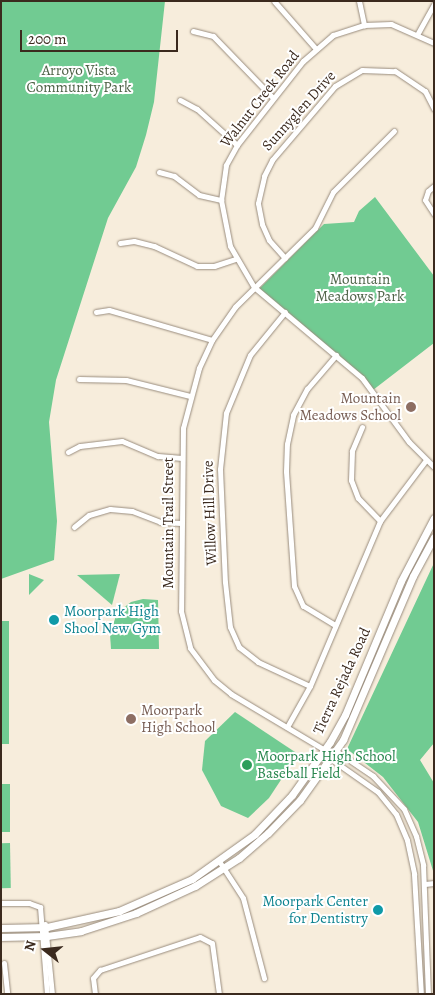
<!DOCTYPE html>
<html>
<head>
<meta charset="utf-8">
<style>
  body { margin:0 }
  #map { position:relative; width:435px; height:995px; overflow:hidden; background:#f7eddc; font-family:Alegreya,serif }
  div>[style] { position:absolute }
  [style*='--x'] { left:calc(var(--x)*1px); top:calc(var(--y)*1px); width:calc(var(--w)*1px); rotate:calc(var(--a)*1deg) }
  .green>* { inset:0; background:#71cb92; transform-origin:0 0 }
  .roads { filter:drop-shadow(0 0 1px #998c7d) drop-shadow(0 0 1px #998c7d) }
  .minor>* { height:5px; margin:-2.5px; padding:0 2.5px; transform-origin:2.5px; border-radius:2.5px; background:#fff }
  .major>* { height:7px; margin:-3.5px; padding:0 3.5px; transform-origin:3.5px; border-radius:3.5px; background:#fff }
  .dots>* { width:14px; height:14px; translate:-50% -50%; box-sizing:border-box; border:2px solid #fff; border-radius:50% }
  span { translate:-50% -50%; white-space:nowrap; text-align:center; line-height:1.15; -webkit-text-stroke:4px #fff; paint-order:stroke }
  .park-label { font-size:15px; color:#4e6247 }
  .street-label { font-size:15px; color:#3b2a1e }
  .education-label { font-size:15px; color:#785e54 }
  .right { translate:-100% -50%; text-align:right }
  .left { translate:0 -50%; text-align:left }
  .culture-label { font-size:15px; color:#0d838f }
  .leisure-label { font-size:15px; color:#27864d }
  .frame { position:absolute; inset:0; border:2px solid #3b2a1e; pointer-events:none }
  .north { position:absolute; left:20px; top:925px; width:50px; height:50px; -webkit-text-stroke:4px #fff; paint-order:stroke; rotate:286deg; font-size:14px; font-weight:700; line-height:20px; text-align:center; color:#3b2a1e }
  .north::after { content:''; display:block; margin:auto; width:18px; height:22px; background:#3b2a1e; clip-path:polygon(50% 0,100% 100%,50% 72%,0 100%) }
  .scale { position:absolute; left:20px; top:30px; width:158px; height:22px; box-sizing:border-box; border:2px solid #3b2a1e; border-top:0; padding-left:6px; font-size:15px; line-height:18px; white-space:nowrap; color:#3b2a1e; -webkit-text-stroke:4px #fff; paint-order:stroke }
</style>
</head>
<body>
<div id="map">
  <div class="green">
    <i style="clip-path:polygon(1px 1px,165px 1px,154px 102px,146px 135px,136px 167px,108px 218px,56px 380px,49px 422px,57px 521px,54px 560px,1px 579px)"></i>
    <i style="clip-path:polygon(375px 197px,434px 276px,434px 343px,373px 390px,258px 290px,324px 224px,354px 222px,359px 211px)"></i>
    <i style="clip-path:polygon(434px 563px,434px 743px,420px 760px,434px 783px,434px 874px,418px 822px,383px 777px,347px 749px)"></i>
    <i style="clip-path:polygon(29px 574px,44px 580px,29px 595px)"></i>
    <i style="clip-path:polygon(120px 574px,112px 605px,77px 575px)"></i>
    <i style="clip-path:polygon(143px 599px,158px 600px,159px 649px,111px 649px,110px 634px,117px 613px,131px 602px)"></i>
    <i style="left:1px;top:621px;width:8px;height:123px"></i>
    <i style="clip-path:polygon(235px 712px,298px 754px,269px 798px,248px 818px,221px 806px,202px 770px,205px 741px)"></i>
    <i style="left:1px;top:784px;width:9px;height:48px"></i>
    <i style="left:10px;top:843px;width:45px;height:9px;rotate:89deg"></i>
  </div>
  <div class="roads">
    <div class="minor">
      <i style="--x:274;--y:1;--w:64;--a:48.8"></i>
      <i style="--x:359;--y:1;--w:25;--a:78"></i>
      <i style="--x:193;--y:31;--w:21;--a:14"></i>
      <i style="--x:213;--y:36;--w:86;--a:45.9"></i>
      <i style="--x:418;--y:33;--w:33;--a:-61"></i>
      <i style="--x:434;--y:43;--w:47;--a:-156.2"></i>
      <i style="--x:391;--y:24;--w:27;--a:178"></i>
      <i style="--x:364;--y:25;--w:33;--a:162"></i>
      <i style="--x:333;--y:35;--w:40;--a:139"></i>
      <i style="--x:303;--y:61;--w:107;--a:128.2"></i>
      <i style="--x:237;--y:145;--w:23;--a:119"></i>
      <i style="--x:226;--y:165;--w:35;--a:98"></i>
      <i style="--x:221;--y:200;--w:47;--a:78.9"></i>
      <i style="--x:230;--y:246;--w:48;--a:59.7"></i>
      <i style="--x:254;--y:287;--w:141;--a:40.1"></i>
      <i style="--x:362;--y:378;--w:79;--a:53.7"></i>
      <i style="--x:409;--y:442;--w:35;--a:45"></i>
      <i style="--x:180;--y:100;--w:19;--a:28"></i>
      <i style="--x:197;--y:109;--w:54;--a:42"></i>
      <i style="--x:394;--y:131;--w:86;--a:135"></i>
      <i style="--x:333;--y:192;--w:40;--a:116.6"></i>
      <i style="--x:315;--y:228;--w:112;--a:135.4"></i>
      <i style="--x:235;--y:307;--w:40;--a:124.9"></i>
      <i style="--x:212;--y:340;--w:31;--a:115"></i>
      <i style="--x:199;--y:368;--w:62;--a:104.9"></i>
      <i style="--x:183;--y:428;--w:183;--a:90.6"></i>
      <i style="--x:181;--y:611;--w:38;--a:76"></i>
      <i style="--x:190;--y:648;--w:40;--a:53"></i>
      <i style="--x:214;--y:680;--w:22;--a:39"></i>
      <i style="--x:231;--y:694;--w:109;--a:30.8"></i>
      <i style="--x:325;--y:750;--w:11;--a:5"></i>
      <i style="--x:336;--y:751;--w:45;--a:34"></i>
      <i style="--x:373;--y:776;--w:45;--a:46.8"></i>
      <i style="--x:404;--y:809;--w:30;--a:66"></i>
      <i style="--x:416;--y:836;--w:30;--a:76"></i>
      <i style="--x:423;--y:865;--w:129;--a:87.8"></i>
      <i style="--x:159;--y:172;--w:16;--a:15"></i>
      <i style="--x:174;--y:176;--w:31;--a:37"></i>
      <i style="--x:199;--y:195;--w:23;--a:13"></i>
      <i style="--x:434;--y:186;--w:8;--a:140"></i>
      <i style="--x:428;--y:191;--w:9;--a:108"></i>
      <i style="--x:425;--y:200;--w:17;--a:57"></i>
      <i style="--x:120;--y:243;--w:14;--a:-8"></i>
      <i style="--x:134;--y:241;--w:21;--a:14"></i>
      <i style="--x:154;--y:246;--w:47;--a:24.9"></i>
      <i style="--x:197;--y:266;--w:17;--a:0"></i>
      <i style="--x:214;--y:266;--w:22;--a:-18"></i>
      <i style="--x:285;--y:258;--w:24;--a:-132"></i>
      <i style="--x:269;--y:240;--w:17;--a:-114"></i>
      <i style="--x:262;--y:224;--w:21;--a:-101"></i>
      <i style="--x:258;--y:203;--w:28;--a:-77"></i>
      <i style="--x:264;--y:176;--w:18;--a:-63"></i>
      <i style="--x:272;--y:160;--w:97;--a:-49.6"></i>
      <i style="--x:335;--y:86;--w:31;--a:-31"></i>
      <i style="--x:362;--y:70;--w:33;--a:2"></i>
      <i style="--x:395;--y:71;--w:36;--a:34"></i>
      <i style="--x:425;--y:91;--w:20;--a:63"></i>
      <i style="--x:96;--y:312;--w:13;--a:-9"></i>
      <i style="--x:109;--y:310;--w:107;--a:16.2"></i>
      <i style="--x:285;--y:312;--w:55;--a:129.1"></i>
      <i style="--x:250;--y:355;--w:63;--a:112.5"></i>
      <i style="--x:226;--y:413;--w:56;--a:96.1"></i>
      <i style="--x:220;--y:469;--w:113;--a:87.5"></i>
      <i style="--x:225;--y:582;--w:45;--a:83.7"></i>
      <i style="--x:230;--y:627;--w:22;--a:66"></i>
      <i style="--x:239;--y:647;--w:24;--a:38"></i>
      <i style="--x:258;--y:662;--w:57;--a:24.8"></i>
      <i style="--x:79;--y:379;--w:47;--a:1.2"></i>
      <i style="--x:126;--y:380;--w:66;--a:14"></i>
      <i style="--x:362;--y:427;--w:26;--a:113"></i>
      <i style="--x:352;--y:451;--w:29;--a:92"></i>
      <i style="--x:351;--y:480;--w:19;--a:69"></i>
      <i style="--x:358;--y:498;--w:32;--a:46"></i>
      <i style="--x:68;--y:452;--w:13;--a:-27"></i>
      <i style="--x:80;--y:446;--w:42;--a:-6.8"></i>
      <i style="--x:122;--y:441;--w:39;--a:23"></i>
      <i style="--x:158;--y:456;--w:24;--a:5"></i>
      <i style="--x:74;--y:527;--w:19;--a:-39"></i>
      <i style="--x:89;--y:515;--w:22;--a:-16"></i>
      <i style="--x:110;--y:509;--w:22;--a:5"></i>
      <i style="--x:132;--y:511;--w:30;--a:21"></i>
      <i style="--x:160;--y:522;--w:21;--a:3"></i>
      <i style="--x:335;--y:625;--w:37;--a:-149"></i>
      <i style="--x:303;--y:606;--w:22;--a:-114"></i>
      <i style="--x:294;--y:586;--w:115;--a:-94"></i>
      <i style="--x:286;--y:471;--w:27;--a:-88"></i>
      <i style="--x:287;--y:444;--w:30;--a:-78"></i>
      <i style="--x:293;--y:415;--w:30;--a:-62"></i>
      <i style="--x:307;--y:389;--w:45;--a:-49.5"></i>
      <i style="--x:287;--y:727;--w:47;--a:-60.7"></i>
      <i style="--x:310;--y:686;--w:179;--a:-67"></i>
      <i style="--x:380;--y:521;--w:76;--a:-53"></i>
      <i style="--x:325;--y:750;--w:11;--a:56"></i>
      <i style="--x:331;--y:759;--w:57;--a:35.1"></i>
      <i style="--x:378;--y:792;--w:28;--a:51"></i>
      <i style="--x:396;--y:814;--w:28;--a:67"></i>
      <i style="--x:407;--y:840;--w:35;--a:78"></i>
      <i style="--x:414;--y:874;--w:120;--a:86.7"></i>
      <i style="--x:219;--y:861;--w:44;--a:57"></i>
      <i style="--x:243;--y:898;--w:83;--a:75.3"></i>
      <i style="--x:425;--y:884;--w:9;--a:-6"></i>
      <i style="--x:1;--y:903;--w:28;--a:0"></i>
      <i style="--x:29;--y:903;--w:12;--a:20"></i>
      <i style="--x:40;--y:907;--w:87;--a:85.4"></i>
      <i style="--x:45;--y:924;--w:70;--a:84.3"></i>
      <i style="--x:4;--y:963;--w:31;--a:84"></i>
      <i style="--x:95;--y:994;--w:16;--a:-97"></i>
      <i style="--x:93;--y:978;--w:11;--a:-49"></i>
      <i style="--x:100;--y:970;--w:105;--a:-18.3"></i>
      <i style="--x:200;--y:937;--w:13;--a:27"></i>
      <i style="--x:212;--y:943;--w:51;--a:82.2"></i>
    </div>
    <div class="major">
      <i style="--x:1;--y:928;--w:46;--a:-1.2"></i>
      <i style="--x:47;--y:927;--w:74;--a:-12.5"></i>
      <i style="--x:119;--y:911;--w:80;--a:-23.7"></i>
      <i style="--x:192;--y:879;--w:77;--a:-35.5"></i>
      <i style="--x:255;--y:834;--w:54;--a:-46.5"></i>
      <i style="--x:292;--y:795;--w:65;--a:-54.4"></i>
      <i style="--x:330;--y:742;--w:31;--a:-61"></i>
      <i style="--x:345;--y:715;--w:145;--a:-67.3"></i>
      <i style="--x:401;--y:581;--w:71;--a:-62.4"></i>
      <i style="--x:1;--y:937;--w:46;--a:-1.2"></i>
      <i style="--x:47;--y:936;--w:34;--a:-8"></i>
      <i style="--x:81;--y:931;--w:58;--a:-18.1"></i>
      <i style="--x:136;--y:913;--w:65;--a:-24.6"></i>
      <i style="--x:195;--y:886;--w:52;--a:-32.5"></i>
      <i style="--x:239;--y:858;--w:38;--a:-41"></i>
      <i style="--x:268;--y:833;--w:46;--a:-45.9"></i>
      <i style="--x:300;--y:800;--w:74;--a:-54.4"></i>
      <i style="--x:343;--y:740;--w:178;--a:-66.9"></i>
      <i style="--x:413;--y:576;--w:44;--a:-61.7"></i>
    </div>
  </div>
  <div class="dots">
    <i style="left:411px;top:407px;background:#8d6e63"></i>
    <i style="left:54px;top:620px;background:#0f9aa8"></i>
    <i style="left:131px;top:719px;background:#8d6e63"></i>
    <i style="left:247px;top:765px;background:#2e9e5b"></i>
    <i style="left:378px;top:910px;background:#0f9aa8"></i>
  </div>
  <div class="park-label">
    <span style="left:79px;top:79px">Arroyo Vista<br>Community Park</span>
    <span style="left:360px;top:288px">Mountain<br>Meadows Park</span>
  </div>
  <div class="street-label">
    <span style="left:260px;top:99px;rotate:-52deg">Walnut Creek Road</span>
    <span style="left:299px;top:111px;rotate:-48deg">Sunnyglen Drive</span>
    <span style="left:210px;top:513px;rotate:-92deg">Willow Hill Drive</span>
    <span style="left:169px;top:523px;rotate:-90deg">Mountain Trail Street</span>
    <span style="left:342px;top:681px;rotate:-65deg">Tierra Rejada Road</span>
  </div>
  <div class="education-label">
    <span class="right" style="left:401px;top:407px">Mountain<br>Meadows School</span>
    <span class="left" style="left:141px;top:719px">Moorpark<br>High School</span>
  </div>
  <div class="culture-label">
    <span class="left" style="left:64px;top:620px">Moorpark High<br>Shool New Gym</span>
    <span class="right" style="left:368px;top:910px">Moorpark Center<br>for Dentistry</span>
  </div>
  <div class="leisure-label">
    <span class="left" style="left:257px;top:765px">Moorpark High School<br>Baseball Field</span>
  </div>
  <div class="frame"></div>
  <div class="north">N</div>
  <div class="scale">200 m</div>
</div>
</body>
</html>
